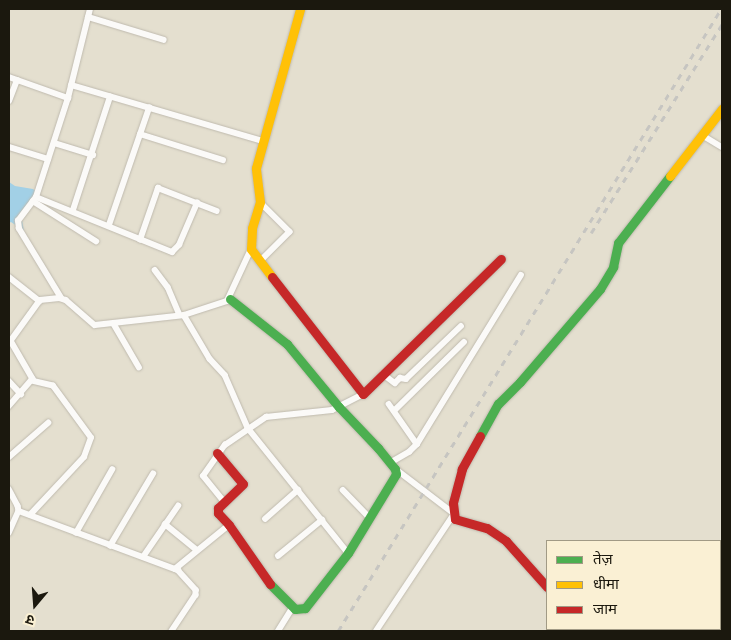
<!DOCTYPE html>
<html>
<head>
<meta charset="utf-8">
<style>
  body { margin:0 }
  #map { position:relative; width:731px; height:640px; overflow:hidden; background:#e4dfcf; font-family:Karla,"Noto Sans Devanagari",sans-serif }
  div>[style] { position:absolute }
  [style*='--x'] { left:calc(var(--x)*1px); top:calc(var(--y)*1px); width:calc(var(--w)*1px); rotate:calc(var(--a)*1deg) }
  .water>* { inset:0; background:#a2d0e6 }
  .roads { filter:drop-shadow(0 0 1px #bfbaae) drop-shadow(0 0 1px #bfbaae) }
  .street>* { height:5.5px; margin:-2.75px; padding:0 2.75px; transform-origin:2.75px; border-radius:2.75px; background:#fbfaf8 }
  .fast>* { height:9px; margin:-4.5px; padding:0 4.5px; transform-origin:4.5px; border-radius:4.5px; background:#4caf50 }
  .slow>* { height:9px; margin:-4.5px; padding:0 4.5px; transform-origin:4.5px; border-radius:4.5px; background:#ffc107 }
  .jam>* { height:9px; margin:-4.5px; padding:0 4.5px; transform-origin:4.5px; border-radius:4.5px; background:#c62828 }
  .rail>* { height:2.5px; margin-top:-1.25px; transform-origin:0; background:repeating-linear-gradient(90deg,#c6c5c1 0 6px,transparent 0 12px) }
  span { translate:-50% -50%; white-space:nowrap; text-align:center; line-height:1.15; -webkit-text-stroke:5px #faf0d4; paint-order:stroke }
  .frame { position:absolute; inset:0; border:10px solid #1b180e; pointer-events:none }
  .legend { position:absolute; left:546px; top:540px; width:175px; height:90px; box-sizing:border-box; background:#faf0d4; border:1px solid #a19a85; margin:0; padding:6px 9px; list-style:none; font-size:15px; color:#1b180e }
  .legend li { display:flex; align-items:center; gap:10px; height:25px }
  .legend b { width:25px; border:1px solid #a19a85 }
  .north { position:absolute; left:10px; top:580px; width:50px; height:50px; -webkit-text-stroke:4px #faf0d4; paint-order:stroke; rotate:198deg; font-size:14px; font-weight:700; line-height:20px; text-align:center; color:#1b180e }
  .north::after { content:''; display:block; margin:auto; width:18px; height:22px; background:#1b180e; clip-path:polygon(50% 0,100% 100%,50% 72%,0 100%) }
</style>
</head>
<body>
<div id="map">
  <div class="water">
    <i style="clip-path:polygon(9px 182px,15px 186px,33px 189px,38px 193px,22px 220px,24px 231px,11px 222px,9px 223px)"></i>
  </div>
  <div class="roads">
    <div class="street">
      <i style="--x:88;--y:17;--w:79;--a:16.8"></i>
      <i style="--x:9;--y:77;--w:63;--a:19.6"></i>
      <i style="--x:71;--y:85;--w:199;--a:16.3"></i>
      <i style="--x:9;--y:101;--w:22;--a:-69"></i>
      <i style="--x:140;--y:134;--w:87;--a:17.4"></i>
      <i style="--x:702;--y:135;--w:23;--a:31"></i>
      <i style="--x:54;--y:143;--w:41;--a:17.1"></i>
      <i style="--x:9;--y:147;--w:41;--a:17.1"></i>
      <i style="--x:36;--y:197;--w:147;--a:22"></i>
      <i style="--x:172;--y:252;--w:10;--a:-45"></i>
      <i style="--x:179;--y:245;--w:46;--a:-66.8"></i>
      <i style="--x:33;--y:201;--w:75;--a:32.4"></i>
      <i style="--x:260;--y:202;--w:42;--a:45"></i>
      <i style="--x:290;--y:232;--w:41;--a:135"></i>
      <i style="--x:73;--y:210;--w:119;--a:-71.9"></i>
      <i style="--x:109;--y:225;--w:124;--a:-71.1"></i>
      <i style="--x:140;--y:240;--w:55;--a:-70.9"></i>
      <i style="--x:158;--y:188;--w:63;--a:21.3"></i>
      <i style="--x:155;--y:270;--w:21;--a:53"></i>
      <i style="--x:168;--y:287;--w:30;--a:67"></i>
      <i style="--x:9;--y:277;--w:39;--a:38"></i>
      <i style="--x:40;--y:301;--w:49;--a:125.9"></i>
      <i style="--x:11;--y:341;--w:44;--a:59.9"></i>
      <i style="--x:33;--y:379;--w:37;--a:131"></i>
      <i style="--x:61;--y:298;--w:81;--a:-121.3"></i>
      <i style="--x:19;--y:229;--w:8;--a:-97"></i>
      <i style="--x:18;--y:221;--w:30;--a:-53"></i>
      <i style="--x:36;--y:197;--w:104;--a:-72.1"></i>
      <i style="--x:68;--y:98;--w:92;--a:-76.1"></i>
      <i style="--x:40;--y:300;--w:19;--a:-6"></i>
      <i style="--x:59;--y:298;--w:7;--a:16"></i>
      <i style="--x:66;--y:300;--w:38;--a:41"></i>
      <i style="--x:95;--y:325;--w:90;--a:-6.4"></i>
      <i style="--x:184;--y:315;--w:45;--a:-18"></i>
      <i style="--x:227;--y:301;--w:57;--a:-65.2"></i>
      <i style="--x:184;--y:315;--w:51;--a:59.4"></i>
      <i style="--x:210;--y:359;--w:22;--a:47"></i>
      <i style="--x:225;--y:375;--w:58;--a:66.5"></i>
      <i style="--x:248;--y:428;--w:160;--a:51.3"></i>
      <i style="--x:114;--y:324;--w:50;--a:59.8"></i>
      <i style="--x:383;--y:374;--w:15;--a:37"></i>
      <i style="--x:395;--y:383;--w:7;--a:-45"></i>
      <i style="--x:400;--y:378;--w:6;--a:9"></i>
      <i style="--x:406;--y:379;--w:76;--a:-43.9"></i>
      <i style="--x:9;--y:381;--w:18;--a:47"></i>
      <i style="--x:389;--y:404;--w:49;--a:55"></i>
      <i style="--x:394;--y:411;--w:98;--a:-44.6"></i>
      <i style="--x:9;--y:457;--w:52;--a:-41.1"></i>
      <i style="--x:390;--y:463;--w:22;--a:-30"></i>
      <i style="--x:409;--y:452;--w:11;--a:-45"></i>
      <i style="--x:417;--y:444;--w:198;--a:-58.4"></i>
      <i style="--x:9;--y:489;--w:19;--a:62"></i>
      <i style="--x:18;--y:506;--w:5;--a:79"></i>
      <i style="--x:19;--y:511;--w:24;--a:114"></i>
      <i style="--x:343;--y:490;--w:39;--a:46"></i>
      <i style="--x:224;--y:502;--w:33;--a:-129"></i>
      <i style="--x:203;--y:476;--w:38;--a:-55"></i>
      <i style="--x:225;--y:445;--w:50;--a:-34.3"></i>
      <i style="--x:266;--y:417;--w:66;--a:-6.1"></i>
      <i style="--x:332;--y:410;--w:35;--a:-27"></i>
      <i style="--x:19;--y:511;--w:170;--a:20.4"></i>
      <i style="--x:178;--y:570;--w:27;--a:48"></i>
      <i style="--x:196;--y:590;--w:5;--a:90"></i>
      <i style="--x:196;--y:595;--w:43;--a:123.7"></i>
      <i style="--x:30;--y:515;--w:79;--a:-47"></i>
      <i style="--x:84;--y:457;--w:20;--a:-70"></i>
      <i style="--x:91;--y:438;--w:64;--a:-126.2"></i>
      <i style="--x:53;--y:386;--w:22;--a:-167"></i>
      <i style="--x:265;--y:519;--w:44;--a:-41.3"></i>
      <i style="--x:165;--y:524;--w:41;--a:39.1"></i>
      <i style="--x:76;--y:533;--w:73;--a:-60.3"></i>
      <i style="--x:110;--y:546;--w:84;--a:-59.2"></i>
      <i style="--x:278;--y:556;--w:57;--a:-39.3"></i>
      <i style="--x:143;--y:557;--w:62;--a:-55.5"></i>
      <i style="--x:175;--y:569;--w:70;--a:-39.2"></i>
      <i style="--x:585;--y:629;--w:4;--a:34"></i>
      <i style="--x:278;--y:631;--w:28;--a:-58"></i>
      <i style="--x:376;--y:631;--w:141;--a:-56.3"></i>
      <i style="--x:454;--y:514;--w:74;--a:-142.7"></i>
    </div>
    <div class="fast">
      <i style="--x:230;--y:299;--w:73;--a:38.3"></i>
      <i style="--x:287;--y:344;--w:82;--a:50.5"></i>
      <i style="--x:339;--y:407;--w:57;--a:46.4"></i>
      <i style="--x:378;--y:448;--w:27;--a:51"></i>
      <i style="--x:395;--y:469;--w:5;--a:79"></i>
      <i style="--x:396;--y:474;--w:92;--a:121.3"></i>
      <i style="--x:348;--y:553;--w:70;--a:128"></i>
      <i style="--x:305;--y:608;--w:10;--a:174"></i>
      <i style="--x:295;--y:609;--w:35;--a:-135"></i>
      <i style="--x:480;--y:436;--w:37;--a:-61"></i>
      <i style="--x:498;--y:404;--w:31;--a:-45"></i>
      <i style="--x:520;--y:382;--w:123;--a:-49.3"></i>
      <i style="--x:600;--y:289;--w:26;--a:-59"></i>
      <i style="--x:613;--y:267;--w:25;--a:-78"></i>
      <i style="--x:618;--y:243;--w:85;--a:-52.2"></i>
    </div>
    <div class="slow">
      <i style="--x:670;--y:176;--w:85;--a:-52.2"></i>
      <i style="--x:272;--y:277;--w:35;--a:-127"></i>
      <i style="--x:251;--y:249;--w:21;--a:-87"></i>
      <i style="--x:252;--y:228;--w:27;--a:-73"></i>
      <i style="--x:260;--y:202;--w:34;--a:-97"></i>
      <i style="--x:256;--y:168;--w:165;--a:-74.5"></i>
    </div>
    <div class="jam">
      <i style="--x:272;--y:277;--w:148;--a:52.1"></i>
      <i style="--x:363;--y:394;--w:193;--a:-44.4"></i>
      <i style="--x:480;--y:436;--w:38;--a:119"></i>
      <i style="--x:462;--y:469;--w:35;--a:105"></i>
      <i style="--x:453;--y:503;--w:16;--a:83"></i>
      <i style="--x:455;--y:519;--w:33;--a:16"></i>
      <i style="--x:487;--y:528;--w:23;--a:34"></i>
      <i style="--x:506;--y:541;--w:62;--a:48.3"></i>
      <i style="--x:217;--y:453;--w:40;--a:50"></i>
      <i style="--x:243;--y:484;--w:35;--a:136"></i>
      <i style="--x:218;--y:508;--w:5;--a:90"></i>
      <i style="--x:218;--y:513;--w:16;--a:47"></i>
      <i style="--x:229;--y:525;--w:72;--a:55.2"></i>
    </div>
  </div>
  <div class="rail">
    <i style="--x:591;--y:233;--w:247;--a:-57.9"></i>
    <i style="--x:338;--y:631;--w:730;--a:-58.38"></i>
  </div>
  <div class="frame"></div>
  <ul class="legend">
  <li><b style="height:6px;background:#4caf50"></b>तेज़</li>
  <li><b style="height:6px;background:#ffc107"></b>धीमा</li>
  <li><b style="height:6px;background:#c62828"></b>जाम</li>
  </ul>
  <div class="north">उ</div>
</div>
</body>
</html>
